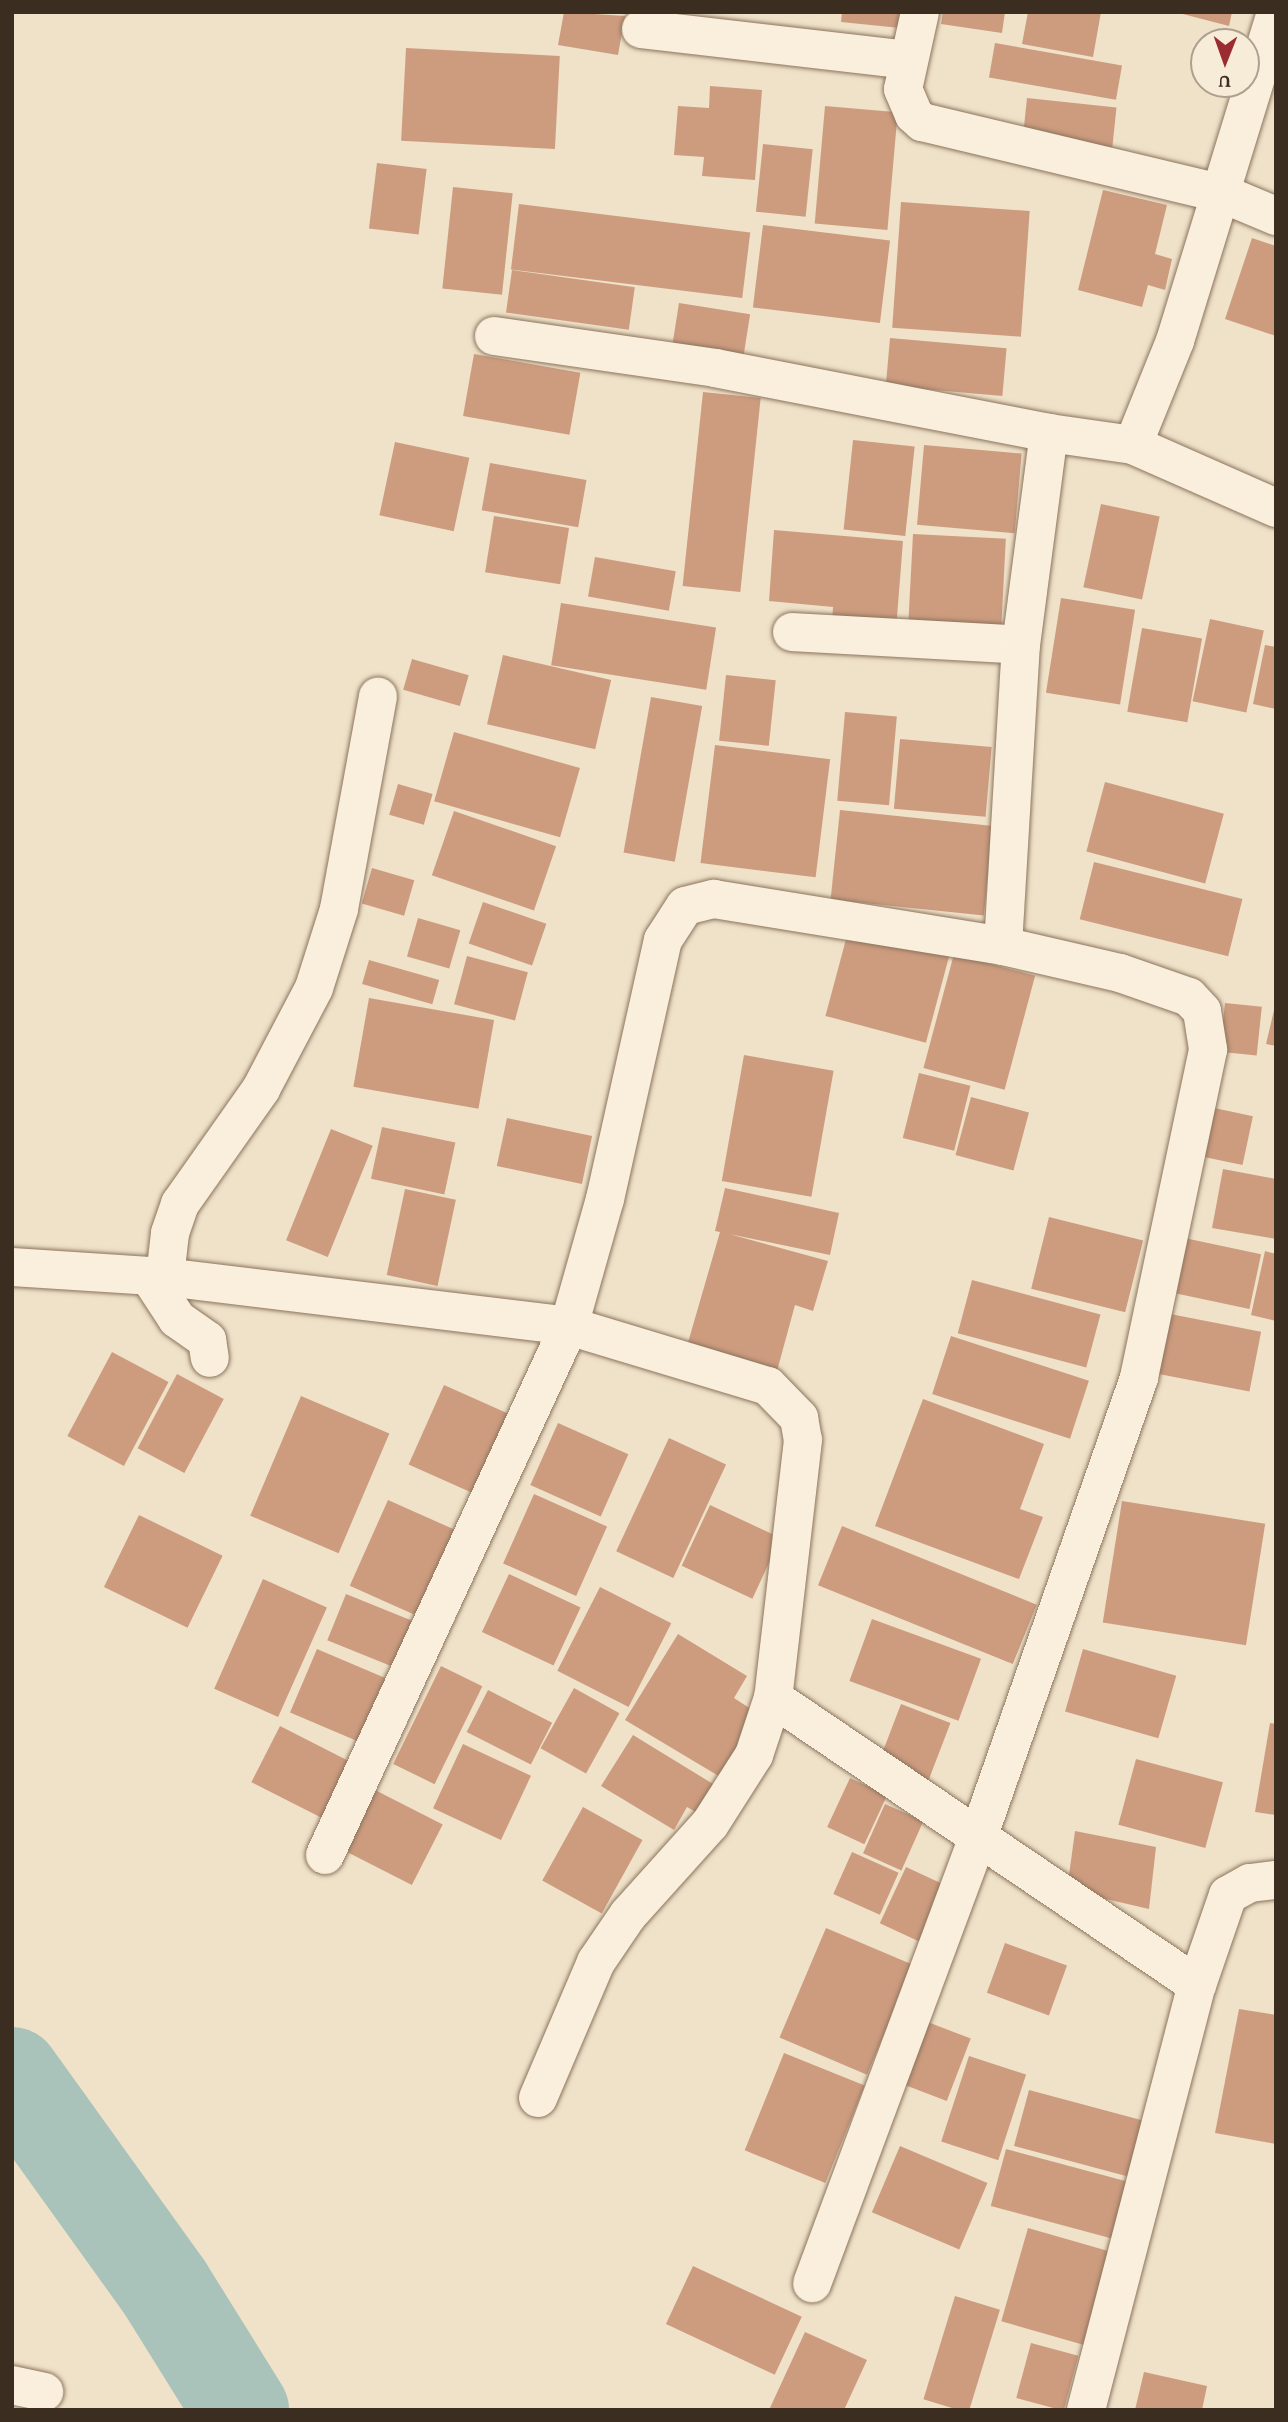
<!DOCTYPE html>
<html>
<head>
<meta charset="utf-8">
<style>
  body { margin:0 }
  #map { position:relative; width:1288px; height:2422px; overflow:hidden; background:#efe2c9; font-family:"Crimson Pro",serif }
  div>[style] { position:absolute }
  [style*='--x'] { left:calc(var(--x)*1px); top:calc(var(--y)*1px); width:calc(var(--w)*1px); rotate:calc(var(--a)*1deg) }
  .river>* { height:96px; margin:-48px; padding:0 48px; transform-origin:48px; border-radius:48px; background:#a9c3bb }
  .building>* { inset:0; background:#cd9c7f; transform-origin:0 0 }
  .roads { filter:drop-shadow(0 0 2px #8c745d) drop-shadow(0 0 2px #8c745d) }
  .minor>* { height:38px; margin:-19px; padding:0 19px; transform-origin:19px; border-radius:19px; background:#f9efdc }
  span { translate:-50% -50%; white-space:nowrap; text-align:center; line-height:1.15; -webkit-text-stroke:6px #f6ecd8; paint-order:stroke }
  .frame { position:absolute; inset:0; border:14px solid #3c2d21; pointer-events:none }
  .north { position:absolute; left:1190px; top:28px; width:70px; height:70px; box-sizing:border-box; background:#f6ecd8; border:2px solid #aca08f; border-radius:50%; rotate:181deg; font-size:19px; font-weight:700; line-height:28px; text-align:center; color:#3c2d21 }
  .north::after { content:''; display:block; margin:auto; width:24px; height:32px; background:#9b2d32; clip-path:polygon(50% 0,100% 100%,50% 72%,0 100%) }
</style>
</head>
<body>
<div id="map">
  <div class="river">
    <i style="--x:12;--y:2075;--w:262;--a:54.3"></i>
    <i style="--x:165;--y:2288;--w:144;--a:58.1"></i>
  </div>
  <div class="building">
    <i style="clip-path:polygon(564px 12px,625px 16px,618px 55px,558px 45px)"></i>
    <i style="clip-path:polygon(842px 12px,911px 12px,910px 29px,841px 22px)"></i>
    <i style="clip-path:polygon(943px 12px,1005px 12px,1002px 33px,941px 24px)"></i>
    <i style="clip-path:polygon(1028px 12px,1101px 12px,1093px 57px,1022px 44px)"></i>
    <i style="clip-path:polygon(1175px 12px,1232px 12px,1229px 26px)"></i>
    <i style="left:995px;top:43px;width:129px;height:35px;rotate:10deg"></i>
    <i style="left:406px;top:48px;width:154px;height:93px;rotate:3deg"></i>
    <i style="clip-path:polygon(710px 86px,762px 90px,755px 180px,702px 176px,704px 157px,674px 155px,678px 106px,709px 108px)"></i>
    <i style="left:1027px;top:98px;width:90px;height:40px;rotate:6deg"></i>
    <i style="left:825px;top:106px;width:73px;height:118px;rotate:5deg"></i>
    <i style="left:763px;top:144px;width:50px;height:68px;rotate:6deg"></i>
    <i style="left:377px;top:163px;width:50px;height:66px;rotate:7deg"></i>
    <i style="left:453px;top:187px;width:60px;height:102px;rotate:6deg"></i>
    <i style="clip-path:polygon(1103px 190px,1167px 205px,1155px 254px,1172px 259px,1165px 290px,1148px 285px,1142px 307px,1078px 290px)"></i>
    <i style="left:901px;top:202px;width:129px;height:126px;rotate:4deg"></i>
    <i style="left:519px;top:204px;width:233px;height:66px;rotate:7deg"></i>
    <i style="left:763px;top:225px;width:128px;height:83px;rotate:7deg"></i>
    <i style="clip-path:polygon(1252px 238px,1276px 246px,1276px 336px,1225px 319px)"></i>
    <i style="left:512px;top:270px;width:124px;height:43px;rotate:8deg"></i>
    <i style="left:679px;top:303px;width:72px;height:48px;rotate:9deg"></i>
    <i style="left:890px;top:338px;width:117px;height:48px;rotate:5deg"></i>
    <i style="left:474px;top:354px;width:108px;height:63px;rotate:10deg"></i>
    <i style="left:703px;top:392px;width:58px;height:195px;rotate:6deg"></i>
    <i style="left:853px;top:440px;width:62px;height:90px;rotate:6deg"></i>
    <i style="left:395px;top:442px;width:76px;height:75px;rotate:12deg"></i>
    <i style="left:924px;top:445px;width:98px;height:80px;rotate:5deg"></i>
    <i style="left:490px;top:463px;width:98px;height:48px;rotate:10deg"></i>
    <i style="left:1101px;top:504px;width:60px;height:85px;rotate:12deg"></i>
    <i style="left:494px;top:516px;width:76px;height:57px;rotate:9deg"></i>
    <i style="clip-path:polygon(774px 530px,903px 541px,896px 630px,832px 624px,833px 607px,769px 601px)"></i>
    <i style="left:913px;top:534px;width:93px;height:95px;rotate:3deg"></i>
    <i style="left:595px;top:557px;width:82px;height:40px;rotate:10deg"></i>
    <i style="left:1061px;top:598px;width:75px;height:96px;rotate:9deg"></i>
    <i style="left:561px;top:603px;width:157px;height:63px;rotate:9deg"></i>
    <i style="left:1210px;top:619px;width:55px;height:84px;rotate:12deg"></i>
    <i style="left:1142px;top:628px;width:61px;height:85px;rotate:10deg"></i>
    <i style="clip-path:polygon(1265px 645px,1276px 647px,1276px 709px,1253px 704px)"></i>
    <i style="left:503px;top:655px;width:111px;height:71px;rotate:13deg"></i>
    <i style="left:412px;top:659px;width:59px;height:32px;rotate:16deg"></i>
    <i style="left:726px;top:675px;width:50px;height:66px;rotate:6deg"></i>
    <i style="left:651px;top:697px;width:52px;height:158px;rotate:10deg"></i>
    <i style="left:845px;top:712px;width:52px;height:89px;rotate:5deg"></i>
    <i style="left:454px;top:732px;width:131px;height:72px;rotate:16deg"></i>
    <i style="left:900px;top:739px;width:92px;height:70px;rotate:5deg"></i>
    <i style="left:715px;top:745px;width:116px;height:119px;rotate:7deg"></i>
    <i style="left:1105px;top:782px;width:123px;height:72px;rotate:15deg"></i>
    <i style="left:398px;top:784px;width:36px;height:32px;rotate:16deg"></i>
    <i style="left:840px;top:810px;width:154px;height:90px;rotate:6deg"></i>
    <i style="left:454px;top:811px;width:108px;height:68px;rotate:19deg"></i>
    <i style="left:1094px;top:862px;width:153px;height:59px;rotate:14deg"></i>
    <i style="left:372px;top:868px;width:44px;height:37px;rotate:16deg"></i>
    <i style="left:483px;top:902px;width:67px;height:44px;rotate:19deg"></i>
    <i style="left:418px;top:918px;width:44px;height:40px;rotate:16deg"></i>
    <i style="left:849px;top:928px;width:104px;height:91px;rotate:15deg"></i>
    <i style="left:954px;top:954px;width:84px;height:118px;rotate:15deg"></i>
    <i style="left:467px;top:956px;width:63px;height:50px;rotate:15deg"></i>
    <i style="left:369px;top:960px;width:73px;height:25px;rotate:16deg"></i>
    <i style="left:369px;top:998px;width:127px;height:90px;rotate:10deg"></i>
    <i style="left:1225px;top:1003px;width:37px;height:49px;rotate:6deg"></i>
    <i style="clip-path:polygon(1275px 1006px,1276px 1006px,1276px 1046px,1266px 1044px)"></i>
    <i style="left:744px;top:1055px;width:91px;height:128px;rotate:10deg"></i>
    <i style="left:919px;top:1073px;width:53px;height:67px;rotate:14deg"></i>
    <i style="left:971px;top:1097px;width:60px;height:60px;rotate:15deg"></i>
    <i style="left:1205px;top:1106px;width:49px;height:50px;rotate:12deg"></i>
    <i style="left:507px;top:1118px;width:87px;height:49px;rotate:12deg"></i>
    <i style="left:382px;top:1127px;width:75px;height:53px;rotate:12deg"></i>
    <i style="left:331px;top:1129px;width:45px;height:120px;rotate:22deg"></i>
    <i style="clip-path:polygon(1223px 1169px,1276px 1179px,1276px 1239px,1212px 1228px)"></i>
    <i style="clip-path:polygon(725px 1188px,839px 1213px,830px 1255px,729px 1234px,828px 1261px,813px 1311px,795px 1305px,777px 1371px,687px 1346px,720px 1232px,715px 1231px)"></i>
    <i style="left:405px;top:1189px;width:52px;height:88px;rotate:12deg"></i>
    <i style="left:1049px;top:1217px;width:97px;height:74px;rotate:14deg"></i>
    <i style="left:1175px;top:1236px;width:88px;height:56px;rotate:12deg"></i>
    <i style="clip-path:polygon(1265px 1251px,1276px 1254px,1276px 1321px,1251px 1315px)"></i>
    <i style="left:972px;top:1280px;width:133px;height:55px;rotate:15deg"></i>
    <i style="left:1160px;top:1312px;width:103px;height:61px;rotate:11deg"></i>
    <i style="left:951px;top:1336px;width:145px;height:61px;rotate:18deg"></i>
    <i style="left:112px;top:1352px;width:64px;height:95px;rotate:28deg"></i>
    <i style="left:177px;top:1374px;width:53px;height:84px;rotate:28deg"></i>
    <i style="left:444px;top:1385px;width:70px;height:87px;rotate:24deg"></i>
    <i style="left:301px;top:1396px;width:96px;height:130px;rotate:23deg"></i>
    <i style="clip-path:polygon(923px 1399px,1044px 1444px,1020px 1509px,1043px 1517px,1019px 1579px,875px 1526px)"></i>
    <i style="left:558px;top:1423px;width:77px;height:68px;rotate:24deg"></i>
    <i style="left:669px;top:1438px;width:63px;height:125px;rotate:25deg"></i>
    <i style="left:534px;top:1494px;width:80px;height:76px;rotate:24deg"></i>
    <i style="left:388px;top:1500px;width:85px;height:94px;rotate:24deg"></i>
    <i style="left:1122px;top:1501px;width:145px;height:123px;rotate:9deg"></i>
    <i style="left:710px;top:1505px;width:78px;height:67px;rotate:25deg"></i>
    <i style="left:139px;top:1515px;width:93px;height:80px;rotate:26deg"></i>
    <i style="left:842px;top:1526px;width:210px;height:64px;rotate:22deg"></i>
    <i style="left:509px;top:1574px;width:79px;height:64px;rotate:25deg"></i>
    <i style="left:263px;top:1579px;width:70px;height:120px;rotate:24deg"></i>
    <i style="left:600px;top:1587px;width:80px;height:94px;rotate:27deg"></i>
    <i style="left:346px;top:1594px;width:82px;height:50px;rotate:22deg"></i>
    <i style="left:872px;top:1619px;width:116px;height:66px;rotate:20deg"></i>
    <i style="clip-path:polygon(678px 1634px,747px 1676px,734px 1698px,760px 1715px,722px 1778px,625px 1720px)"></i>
    <i style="left:317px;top:1649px;width:85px;height:69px;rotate:23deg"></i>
    <i style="left:1083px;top:1649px;width:97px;height:65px;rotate:16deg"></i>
    <i style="left:441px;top:1666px;width:46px;height:109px;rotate:26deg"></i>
    <i style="left:574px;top:1688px;width:52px;height:69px;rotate:29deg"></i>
    <i style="left:488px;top:1690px;width:72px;height:47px;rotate:27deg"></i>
    <i style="left:901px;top:1704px;width:53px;height:62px;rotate:21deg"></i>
    <i style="clip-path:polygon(1270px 1723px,1276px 1724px,1276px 1815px,1255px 1812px)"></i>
    <i style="left:280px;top:1726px;width:82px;height:63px;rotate:27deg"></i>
    <i style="clip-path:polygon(633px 1735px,718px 1787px,701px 1815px,687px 1807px,674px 1830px,601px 1786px)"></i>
    <i style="left:463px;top:1744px;width:75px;height:71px;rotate:25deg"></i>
    <i style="left:1136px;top:1759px;width:90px;height:68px;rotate:15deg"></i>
    <i style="left:850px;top:1778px;width:41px;height:54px;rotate:25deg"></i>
    <i style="left:375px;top:1790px;width:76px;height:68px;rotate:27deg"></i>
    <i style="left:885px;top:1804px;width:42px;height:54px;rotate:24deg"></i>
    <i style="left:583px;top:1807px;width:68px;height:84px;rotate:29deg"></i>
    <i style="clip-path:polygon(1075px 1831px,1156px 1847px,1149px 1909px,1067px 1890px)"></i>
    <i style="left:852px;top:1852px;width:51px;height:46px;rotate:24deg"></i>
    <i style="left:906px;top:1867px;width:47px;height:62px;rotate:25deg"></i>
    <i style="left:826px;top:1928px;width:95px;height:119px;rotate:23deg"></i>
    <i style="left:1005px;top:1943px;width:66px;height:53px;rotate:20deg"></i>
    <i style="clip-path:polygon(1239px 2009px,1276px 2015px,1276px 2144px,1215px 2133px)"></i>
    <i style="left:925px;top:2021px;width:49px;height:67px;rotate:21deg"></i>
    <i style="left:784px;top:2053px;width:87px;height:105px;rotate:22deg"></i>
    <i style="left:969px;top:2056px;width:60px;height:90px;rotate:18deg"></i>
    <i style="left:1029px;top:2090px;width:117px;height:58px;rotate:15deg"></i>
    <i style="left:900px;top:2146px;width:95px;height:72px;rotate:23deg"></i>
    <i style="left:1006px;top:2149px;width:134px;height:59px;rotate:15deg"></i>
    <i style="left:1028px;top:2228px;width:97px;height:97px;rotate:16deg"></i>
    <i style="left:693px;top:2266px;width:120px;height:64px;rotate:25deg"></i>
    <i style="left:955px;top:2296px;width:47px;height:108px;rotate:17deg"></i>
    <i style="clip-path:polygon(805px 2332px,867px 2360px,844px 2410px,769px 2410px)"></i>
    <i style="left:1031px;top:2343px;width:49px;height:57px;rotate:15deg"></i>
    <i style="clip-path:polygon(1144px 2372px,1207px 2386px,1202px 2410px,1135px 2410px)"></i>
  </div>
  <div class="roads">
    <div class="minor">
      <i style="--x:920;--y:12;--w:79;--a:102.4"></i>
      <i style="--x:903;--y:89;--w:28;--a:67"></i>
      <i style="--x:914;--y:115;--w:11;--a:41"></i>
      <i style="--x:922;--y:122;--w:307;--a:13.4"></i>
      <i style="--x:1221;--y:193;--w:60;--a:22.7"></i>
      <i style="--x:641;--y:29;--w:269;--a:6.6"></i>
      <i style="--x:494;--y:336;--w:223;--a:8.2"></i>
      <i style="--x:715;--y:368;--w:340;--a:11"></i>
      <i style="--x:1049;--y:433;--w:85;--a:8.1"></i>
      <i style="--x:1133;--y:445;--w:156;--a:23.8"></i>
      <i style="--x:1133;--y:445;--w:112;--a:-68"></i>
      <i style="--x:1175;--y:341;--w:344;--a:-72.9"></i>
      <i style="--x:792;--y:632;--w:229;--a:3.2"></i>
      <i style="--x:1003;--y:946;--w:302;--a:-86.6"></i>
      <i style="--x:1021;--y:645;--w:214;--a:-82.5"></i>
      <i style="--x:12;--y:1267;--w:153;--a:3.7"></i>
      <i style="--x:165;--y:1277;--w:407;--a:6.9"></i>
      <i style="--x:569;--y:1326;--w:208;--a:16.8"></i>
      <i style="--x:768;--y:1386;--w:45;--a:45.9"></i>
      <i style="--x:799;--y:1418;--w:22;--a:80"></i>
      <i style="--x:803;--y:1440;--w:260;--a:96.6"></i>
      <i style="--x:773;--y:1698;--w:512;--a:34.09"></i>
      <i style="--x:149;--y:1276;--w:51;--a:56.9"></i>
      <i style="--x:177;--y:1319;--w:37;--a:35"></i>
      <i style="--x:207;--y:1340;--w:18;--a:81"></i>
      <i style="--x:165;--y:1277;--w:44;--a:-83.5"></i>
      <i style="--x:170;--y:1233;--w:31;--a:-71"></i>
      <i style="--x:180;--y:1204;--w:141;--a:-54.8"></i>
      <i style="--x:261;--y:1089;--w:114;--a:-62.3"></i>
      <i style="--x:314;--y:988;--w:83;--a:-72.4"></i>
      <i style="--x:339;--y:909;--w:216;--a:-79.6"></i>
      <i style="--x:325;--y:1855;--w:583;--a:-65.24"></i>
      <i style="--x:569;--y:1326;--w:132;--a:-74.2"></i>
      <i style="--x:605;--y:1199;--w:265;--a:-77.4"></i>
      <i style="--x:663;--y:940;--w:40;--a:-57.1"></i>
      <i style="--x:685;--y:906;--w:30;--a:-14"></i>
      <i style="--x:714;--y:899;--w:293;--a:9.2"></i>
      <i style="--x:1003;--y:946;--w:120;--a:13"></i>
      <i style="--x:1120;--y:973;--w:73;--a:19.2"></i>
      <i style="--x:1189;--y:997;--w:19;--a:47"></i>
      <i style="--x:1202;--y:1011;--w:39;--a:81"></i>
      <i style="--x:1208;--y:1050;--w:335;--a:101.9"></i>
      <i style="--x:1139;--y:1378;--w:490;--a:109.3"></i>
      <i style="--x:977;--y:1840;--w:473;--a:110.4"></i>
      <i style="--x:538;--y:2098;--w:148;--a:-66.9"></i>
      <i style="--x:596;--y:1962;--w:57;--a:-55.8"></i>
      <i style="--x:628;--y:1915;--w:122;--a:-48"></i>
      <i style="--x:710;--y:1824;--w:82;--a:-57.5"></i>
      <i style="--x:754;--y:1755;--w:60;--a:-71.6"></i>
      <i style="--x:12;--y:2385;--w:33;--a:12"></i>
      <i style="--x:1086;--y:2410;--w:439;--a:-75.4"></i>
      <i style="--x:1197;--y:1985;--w:95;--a:-71"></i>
      <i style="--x:1228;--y:1895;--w:25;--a:-29"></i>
      <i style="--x:1250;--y:1883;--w:26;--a:-7"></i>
    </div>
  </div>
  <div class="frame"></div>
  <div class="north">U</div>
</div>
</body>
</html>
